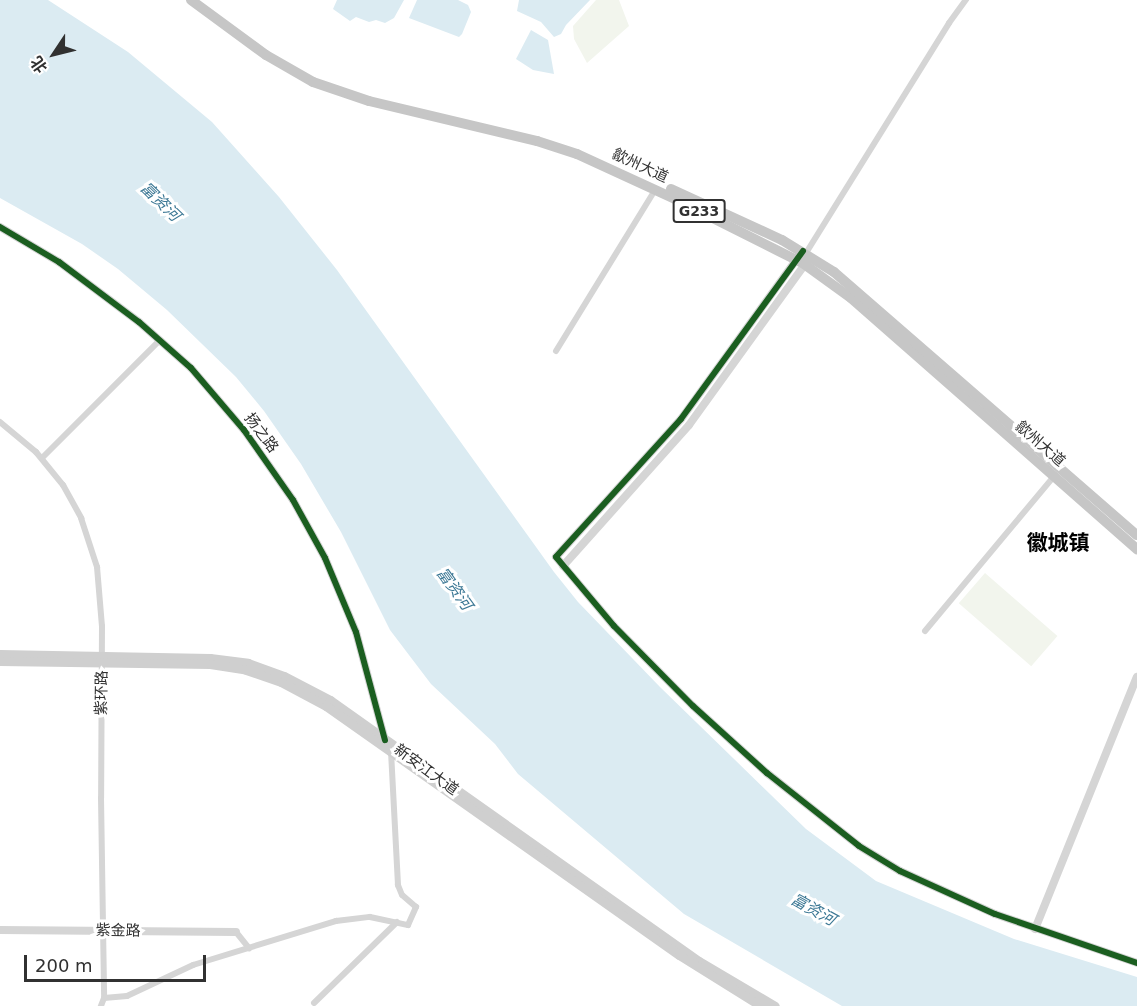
<!DOCTYPE html>
<html>
<head>
<meta charset="utf-8">
<style>
  body { margin:0 }
  #map { position:relative; width:1137px; height:1006px; overflow:hidden; background:#fff; font-family:"DejaVu Sans","Noto Sans SC",sans-serif }
  div>[style] { position:absolute }
  [style*='--x'] { left:calc(var(--x)*1px); top:calc(var(--y)*1px); width:calc(var(--w)*1px); rotate:calc(var(--a)*1deg) }
  .green>* { inset:0; background:#f2f5ed; transform-origin:0 0 }
  .water>* { inset:0; background:#dbebf2 }
  .minor>* { height:6px; margin:-3px; padding:0 3px; transform-origin:3px; border-radius:3px; background:#d5d5d5 }
  .tertiary>* { height:8px; margin:-4px; padding:0 4px; transform-origin:4px; border-radius:4px; background:#d5d5d5 }
  .secondary>* { height:9px; margin:-4.5px; padding:0 4.5px; transform-origin:4.5px; border-radius:4.5px; background:#cfcfcf }
  .trunk>* { height:10px; margin:-5px; padding:0 5px; transform-origin:5px; border-radius:5px; background:#c6c6c6 }
  .cycleway>* { height:6px; margin:-3px; padding:0 3px; transform-origin:3px; border-radius:3px; background:#1b5e20 }
  span { translate:-50% -50%; white-space:nowrap; text-align:center; line-height:1.15; -webkit-text-stroke:6px #fff; paint-order:stroke }
  .shield-label span { padding:2px 4px; background:#fff; border:2px solid; border-radius:4px; -webkit-text-stroke-width:0 }
  .shield-label { font-size:14px; color:#313131; font-weight:700 }
  .street-label { font-size:15px; color:#313131 }
  .water-label { font-size:16px; color:#3c7895; font-style:italic }
  .district-label { font-size:21px; color:#000; font-weight:700 }
  .north { position:absolute; left:24px; top:24px; width:60px; height:60px; -webkit-text-stroke:4px #fff; paint-order:stroke; rotate:235deg; font-size:16px; font-weight:700; line-height:24px; text-align:center; color:#313131 }
  .north::after { content:''; display:block; margin:auto; width:21px; height:27px; background:#313131; clip-path:polygon(50% 0,100% 100%,50% 72%,0 100%) }
  .scale { position:absolute; left:24px; top:955px; width:182px; height:27px; box-sizing:border-box; border:3px solid #313131; border-top:0; padding-left:8px; font-size:18px; line-height:21px; white-space:nowrap; color:#313131; -webkit-text-stroke:4px #fff; paint-order:stroke }
</style>
</head>
<body>
<div id="map">
  <div class="green">
    <i style="clip-path:polygon(596px 0,619px 0,629px 26px,587px 63px,574px 39px,573px 26px)"></i>
    <i style="left:985px;top:573px;width:96px;height:40px;rotate:41deg"></i>
  </div>
  <div class="water">
    <i style="clip-path:polygon(0 0,48px 0,128px 52px,212px 122px,279px 197px,337px 270px,554px 572px,578px 602px,660px 687px,806px 829px,876px 881px,1014px 939px,1137px 977px,1137px 1006px,842px 1006px,684px 914px,518px 774px,495px 744px,431px 684px,390px 630px,341px 532px,301px 464px,264px 411px,236px 377px,167px 310px,118px 269px,82px 244px,0 198px)"></i>
    <i style="clip-path:polygon(337px 0,404px 0,394px 18px,385px 23px,376px 20px,369px 22px,356px 17px,350px 21px,333px 9px)"></i>
    <i style="clip-path:polygon(417px 0,458px 0,468px 5px,471px 12px,462px 34px,459px 37px,409px 18px)"></i>
    <i style="clip-path:polygon(519px 0,590px 0,566px 25px,561px 34px,554px 37px,541px 22px,517px 11px)"></i>
    <i style="clip-path:polygon(531px 30px,548px 40px,554px 74px,533px 70px,516px 59px)"></i>
  </div>
  <div class="minor">
    <i style="--x:806;--y:253;--w:271;--a:-58.1"></i>
    <i style="--x:949;--y:23;--w:29;--a:-54"></i>
    <i style="--x:556;--y:351;--w:189;--a:-58.4"></i>
    <i style="--x:0;--y:422;--w:47;--a:39.8"></i>
    <i style="--x:36;--y:452;--w:43;--a:50.7"></i>
    <i style="--x:63;--y:485;--w:38;--a:61"></i>
    <i style="--x:81;--y:518;--w:52;--a:71.9"></i>
    <i style="--x:97;--y:567;--w:59;--a:85.2"></i>
    <i style="--x:102;--y:626;--w:172;--a:90.3"></i>
    <i style="--x:101;--y:798;--w:200;--a:89.1"></i>
    <i style="--x:104;--y:998;--w:9;--a:111"></i>
    <i style="--x:42;--y:458;--w:167;--a:-45"></i>
    <i style="--x:925;--y:631;--w:202;--a:-50.2"></i>
    <i style="--x:236;--y:932;--w:21;--a:51"></i>
    <i style="--x:104;--y:998;--w:23;--a:-5"></i>
    <i style="--x:127;--y:996;--w:73;--a:-25.2"></i>
    <i style="--x:193;--y:965;--w:150;--a:-17.1"></i>
    <i style="--x:336;--y:921;--w:34;--a:-7"></i>
    <i style="--x:370;--y:917;--w:39;--a:12"></i>
    <i style="--x:408;--y:925;--w:20;--a:-66"></i>
    <i style="--x:416;--y:907;--w:18;--a:-139"></i>
    <i style="--x:402;--y:895;--w:11;--a:-112"></i>
    <i style="--x:398;--y:885;--w:132;--a:-93"></i>
    <i style="--x:314;--y:1003;--w:116;--a:-44.3"></i>
  </div>
  <div class="tertiary">
    <i style="--x:0;--y:227;--w:69;--a:30.7"></i>
    <i style="--x:59;--y:262;--w:100;--a:36.9"></i>
    <i style="--x:139;--y:322;--w:69;--a:41.5"></i>
    <i style="--x:191;--y:368;--w:82;--a:49.5"></i>
    <i style="--x:244;--y:430;--w:85;--a:55"></i>
    <i style="--x:293;--y:500;--w:66;--a:61.1"></i>
    <i style="--x:325;--y:558;--w:80;--a:67.3"></i>
    <i style="--x:356;--y:632;--w:112;--a:75"></i>
    <i style="--x:799;--y:256;--w:201;--a:125.9"></i>
    <i style="--x:681;--y:419;--w:186;--a:132.2"></i>
    <i style="--x:556;--y:557;--w:90;--a:50"></i>
    <i style="--x:614;--y:626;--w:112;--a:45.4"></i>
    <i style="--x:693;--y:706;--w:100;--a:42.2"></i>
    <i style="--x:767;--y:773;--w:117;--a:38.4"></i>
    <i style="--x:859;--y:846;--w:48;--a:31.4"></i>
    <i style="--x:900;--y:871;--w:104;--a:24.4"></i>
    <i style="--x:995;--y:914;--w:150;--a:19"></i>
    <i style="--x:563;--y:566;--w:189;--a:-48.2"></i>
    <i style="--x:689;--y:425;--w:203;--a:-54.2"></i>
    <i style="--x:1035;--y:929;--w:272;--a:-68"></i>
    <i style="--x:0;--y:930;--w:236;--a:0.5"></i>
  </div>
  <div class="secondary">
    <i style="--x:0;--y:654;--w:210;--a:1.1"></i>
    <i style="--x:210;--y:658;--w:38;--a:7"></i>
    <i style="--x:248;--y:663;--w:38;--a:20"></i>
    <i style="--x:284;--y:676;--w:52;--a:27.6"></i>
    <i style="--x:330;--y:700;--w:452;--a:35.3"></i>
    <i style="--x:699;--y:961;--w:88;--a:30.6"></i>
    <i style="--x:0;--y:661;--w:210;--a:0.8"></i>
    <i style="--x:210;--y:664;--w:36;--a:9"></i>
    <i style="--x:246;--y:670;--w:37;--a:19"></i>
    <i style="--x:281;--y:682;--w:51;--a:28.1"></i>
    <i style="--x:326;--y:706;--w:432;--a:35.2"></i>
    <i style="--x:679;--y:955;--w:97;--a:31.9"></i>
  </div>
  <div class="trunk">
    <i style="--x:191;--y:0;--w:93;--a:36.3"></i>
    <i style="--x:266;--y:55;--w:54;--a:29.9"></i>
    <i style="--x:313;--y:82;--w:59;--a:18.7"></i>
    <i style="--x:369;--y:101;--w:173;--a:13.4"></i>
    <i style="--x:537;--y:141;--w:42;--a:18"></i>
    <i style="--x:577;--y:154;--w:112;--a:24.7"></i>
    <i style="--x:679;--y:201;--w:140;--a:26.7"></i>
    <i style="--x:804;--y:264;--w:58;--a:35.9"></i>
    <i style="--x:851;--y:298;--w:381;--a:41.3"></i>
    <i style="--x:671;--y:189;--w:122;--a:24.7"></i>
    <i style="--x:782;--y:240;--w:61;--a:31.6"></i>
    <i style="--x:834;--y:272;--w:401;--a:41"></i>
  </div>
  <div class="cycleway">
    <i style="--x:0;--y:227;--w:69;--a:30.7"></i>
    <i style="--x:59;--y:262;--w:100;--a:36.9"></i>
    <i style="--x:139;--y:322;--w:69;--a:41.5"></i>
    <i style="--x:191;--y:368;--w:82;--a:49.5"></i>
    <i style="--x:244;--y:430;--w:85;--a:55"></i>
    <i style="--x:293;--y:500;--w:66;--a:61.1"></i>
    <i style="--x:325;--y:558;--w:80;--a:67.3"></i>
    <i style="--x:356;--y:632;--w:112;--a:75"></i>
    <i style="--x:803;--y:251;--w:208;--a:126"></i>
    <i style="--x:681;--y:419;--w:186;--a:132.2"></i>
    <i style="--x:556;--y:557;--w:90;--a:50"></i>
    <i style="--x:614;--y:626;--w:112;--a:45.4"></i>
    <i style="--x:693;--y:706;--w:100;--a:42.2"></i>
    <i style="--x:767;--y:773;--w:117;--a:38.4"></i>
    <i style="--x:859;--y:846;--w:48;--a:31.4"></i>
    <i style="--x:900;--y:871;--w:104;--a:24.4"></i>
    <i style="--x:995;--y:914;--w:150;--a:19"></i>
  </div>
  <div class="shield-label">
    <span style="left:699px;top:211px">G233</span>
  </div>
  <div class="street-label">
    <span style="left:640px;top:166px;rotate:25deg">歙州大道</span>
    <span style="left:261px;top:433px;rotate:53deg">扬之路</span>
    <span style="left:1040px;top:444px;rotate:41deg">歙州大道</span>
    <span style="left:102px;top:693px;rotate:-89deg">紫环路</span>
    <span style="left:426px;top:770px;rotate:36deg">新安江大道</span>
    <span style="left:118px;top:931px;rotate:1deg">紫金路</span>
  </div>
  <div class="water-label">
    <span style="left:160px;top:202px;rotate:44deg">富资河</span>
    <span style="left:454px;top:589px;rotate:54deg">富资河</span>
    <span style="left:813px;top:910px;rotate:29deg">富资河</span>
  </div>
  <div class="district-label">
    <span style="left:1058px;top:543px">徽城镇</span>
  </div>
  <div class="north">北</div>
  <div class="scale">200 m</div>
</div>
</body>
</html>
